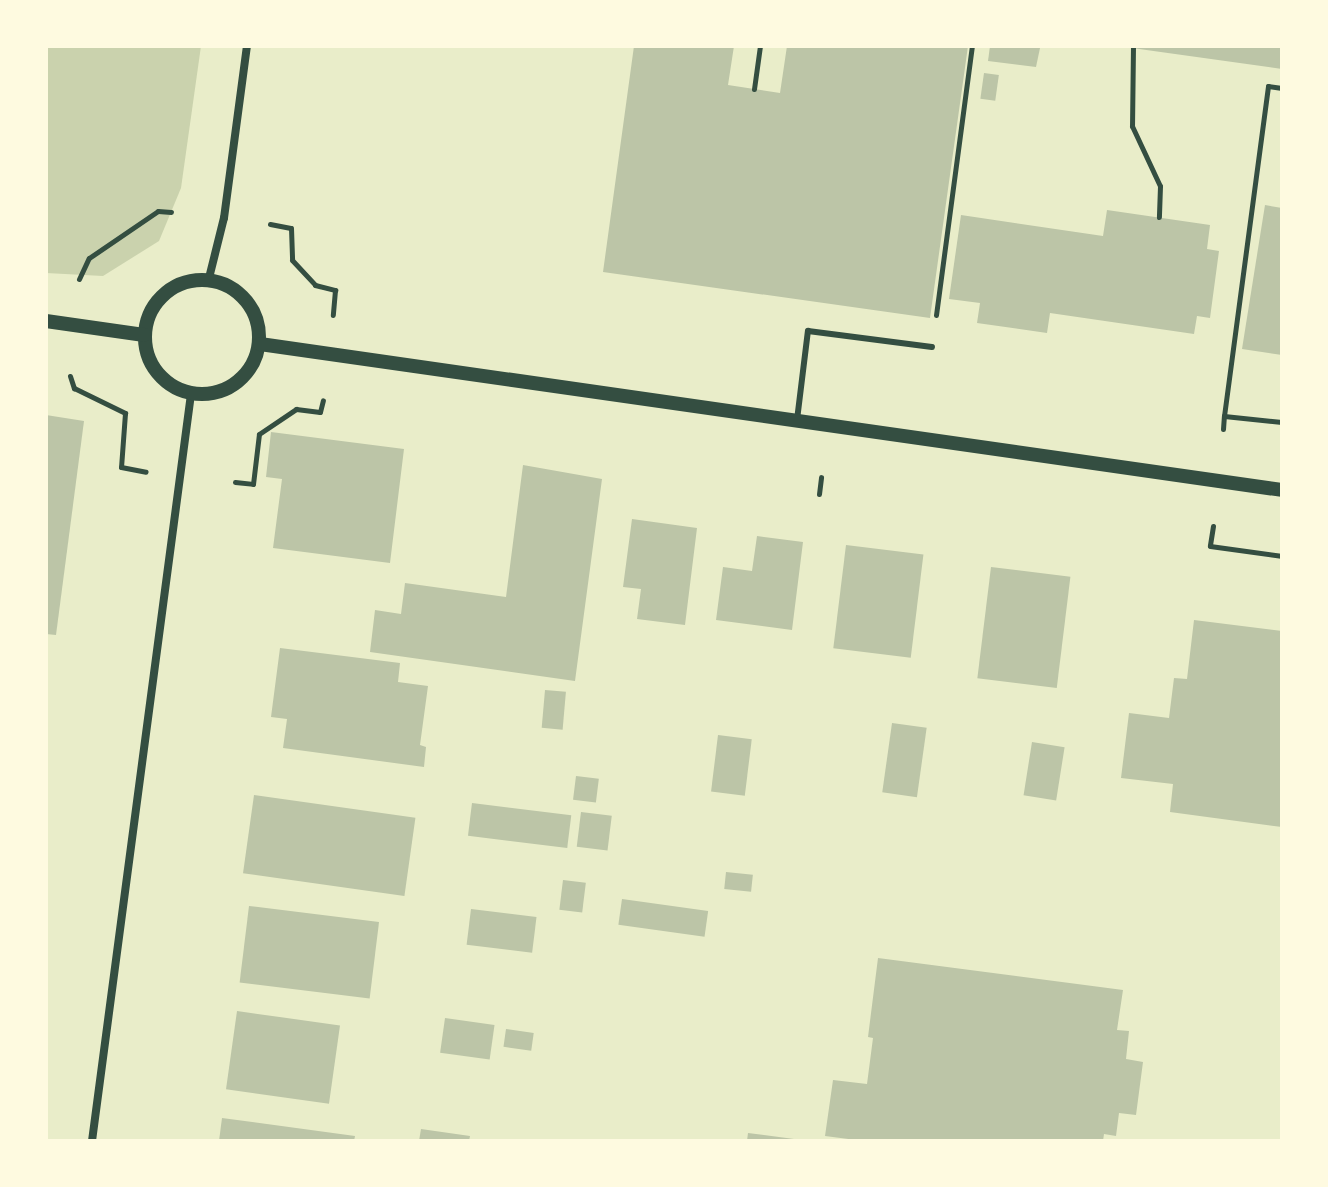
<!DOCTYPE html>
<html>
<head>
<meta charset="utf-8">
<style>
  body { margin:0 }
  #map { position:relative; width:1328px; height:1187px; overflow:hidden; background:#e9edc9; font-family:Cabin,sans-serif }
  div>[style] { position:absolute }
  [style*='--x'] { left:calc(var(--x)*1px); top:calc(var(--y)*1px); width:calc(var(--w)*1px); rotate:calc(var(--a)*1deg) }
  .green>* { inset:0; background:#cad2ad }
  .building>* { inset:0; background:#bcc5a7; transform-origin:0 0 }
  .path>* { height:5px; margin:-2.5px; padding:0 2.5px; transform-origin:2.5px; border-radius:2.5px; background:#344e41 }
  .service>* { height:6px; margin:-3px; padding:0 3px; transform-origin:3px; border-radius:3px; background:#344e41 }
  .minor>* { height:8px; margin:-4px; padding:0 4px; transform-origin:4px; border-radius:4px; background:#344e41 }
  .tertiary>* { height:14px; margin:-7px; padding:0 7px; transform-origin:7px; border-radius:7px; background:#344e41 }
  .tertiary>.ring { margin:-7px; padding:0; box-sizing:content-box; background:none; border:14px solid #344e41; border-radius:50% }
  span { translate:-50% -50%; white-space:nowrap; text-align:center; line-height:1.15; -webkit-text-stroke:6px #fefae0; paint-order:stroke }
  .frame { position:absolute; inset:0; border:48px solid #fefae0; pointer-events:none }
</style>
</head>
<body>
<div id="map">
  <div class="green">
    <i style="clip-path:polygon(46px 46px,201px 46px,181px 188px,159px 241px,103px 276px,46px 273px)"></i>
  </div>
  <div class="building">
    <i style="clip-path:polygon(634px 46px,734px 46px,728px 85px,780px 93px,787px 46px,968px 46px,930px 318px,603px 272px)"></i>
    <i style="clip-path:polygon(990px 46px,1040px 48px,1036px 67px,988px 61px)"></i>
    <i style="clip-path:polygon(1132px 46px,1282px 46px,1282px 69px,1132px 48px)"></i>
    <i style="left:984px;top:73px;width:15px;height:26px;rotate:8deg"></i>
    <i style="clip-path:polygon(1265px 205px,1282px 208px,1282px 355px,1242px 349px)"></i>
    <i style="clip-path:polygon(1107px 210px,1210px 225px,1207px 249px,1219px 251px,1210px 318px,1197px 316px,1194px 334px,1050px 313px,1047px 333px,977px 323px,980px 303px,949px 299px,961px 215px,1103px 236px)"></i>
    <i style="clip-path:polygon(46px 415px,84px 421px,56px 635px,46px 634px)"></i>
    <i style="clip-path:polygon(271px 432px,404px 449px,390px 563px,273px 548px,282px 479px,266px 477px)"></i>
    <i style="clip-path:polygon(523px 465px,602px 479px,575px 681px,370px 652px,375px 610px,401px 614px,405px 583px,506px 597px)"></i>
    <i style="clip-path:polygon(632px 519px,697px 528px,685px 625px,637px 619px,641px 589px,623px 587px)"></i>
    <i style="clip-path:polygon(757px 536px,803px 542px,792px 630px,716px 620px,723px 567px,752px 571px)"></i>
    <i style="left:846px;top:545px;width:78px;height:104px;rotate:7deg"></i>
    <i style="left:991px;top:567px;width:80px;height:112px;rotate:7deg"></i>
    <i style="clip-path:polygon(1194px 620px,1282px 631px,1282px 827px,1170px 812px,1173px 784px,1121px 778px,1129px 713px,1169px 718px,1174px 678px,1187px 679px)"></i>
    <i style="clip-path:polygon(280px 648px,400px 663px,398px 682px,428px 686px,420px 745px,426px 747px,424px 767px,283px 748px,287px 719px,271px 717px)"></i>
    <i style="left:545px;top:690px;width:21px;height:38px;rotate:5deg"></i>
    <i style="left:892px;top:723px;width:35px;height:70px;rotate:8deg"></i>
    <i style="left:718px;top:735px;width:34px;height:57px;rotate:7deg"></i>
    <i style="left:1032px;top:742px;width:33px;height:54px;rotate:9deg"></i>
    <i style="left:576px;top:776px;width:23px;height:24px;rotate:7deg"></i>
    <i style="left:254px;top:795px;width:163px;height:79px;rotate:8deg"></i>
    <i style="left:472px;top:803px;width:100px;height:33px;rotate:7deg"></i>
    <i style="left:581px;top:812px;width:31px;height:35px;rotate:7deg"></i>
    <i style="left:726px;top:872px;width:27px;height:17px;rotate:6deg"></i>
    <i style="left:563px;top:880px;width:23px;height:30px;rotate:7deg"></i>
    <i style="left:622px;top:899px;width:87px;height:26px;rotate:8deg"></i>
    <i style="left:249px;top:906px;width:131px;height:77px;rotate:7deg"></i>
    <i style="left:471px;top:909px;width:66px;height:36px;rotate:7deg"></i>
    <i style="clip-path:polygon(878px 958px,1123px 990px,1117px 1030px,1129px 1031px,1126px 1059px,1143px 1062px,1136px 1115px,1119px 1113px,1116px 1136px,1104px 1134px,1103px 1141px,864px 1141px,825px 1136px,833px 1080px,867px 1084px,873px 1038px,868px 1037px)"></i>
    <i style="left:237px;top:1011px;width:104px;height:79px;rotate:8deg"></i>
    <i style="left:445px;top:1018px;width:50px;height:35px;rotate:8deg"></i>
    <i style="left:506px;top:1029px;width:28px;height:18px;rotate:8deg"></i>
    <i style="clip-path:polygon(222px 1118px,355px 1136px,354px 1141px,219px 1141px)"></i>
    <i style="clip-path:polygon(421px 1129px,470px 1136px,469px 1141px,419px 1141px)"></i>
    <i style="clip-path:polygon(748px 1133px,794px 1139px,794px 1141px,747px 1141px)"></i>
  </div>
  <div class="path">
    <i style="--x:1133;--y:46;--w:80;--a:90.7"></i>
    <i style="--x:1132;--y:126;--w:66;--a:65"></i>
    <i style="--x:1160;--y:186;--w:31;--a:92"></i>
    <i style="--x:754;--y:89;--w:43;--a:-82.1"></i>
    <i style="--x:270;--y:224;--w:21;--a:11"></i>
    <i style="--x:291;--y:228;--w:32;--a:88"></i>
    <i style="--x:292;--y:260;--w:34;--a:47"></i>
    <i style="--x:315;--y:285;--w:21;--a:14"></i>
    <i style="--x:335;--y:290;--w:25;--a:95"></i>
    <i style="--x:79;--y:279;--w:23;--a:-65"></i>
    <i style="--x:89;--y:258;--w:83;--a:-34.3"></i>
    <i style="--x:158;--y:211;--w:13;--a:4"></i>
    <i style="--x:936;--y:315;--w:271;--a:-82.4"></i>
    <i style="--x:70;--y:376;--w:13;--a:72"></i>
    <i style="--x:74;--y:388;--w:57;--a:26.1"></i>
    <i style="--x:125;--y:413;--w:54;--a:94.2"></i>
    <i style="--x:121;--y:467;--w:25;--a:11"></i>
    <i style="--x:1224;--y:416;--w:333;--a:-82.4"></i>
    <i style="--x:1268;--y:86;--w:14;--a:8"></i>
    <i style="--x:1223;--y:429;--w:13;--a:-86"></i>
    <i style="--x:1224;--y:416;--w:58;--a:5.9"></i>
    <i style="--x:235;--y:482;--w:18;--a:6"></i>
    <i style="--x:253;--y:484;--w:50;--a:-83.2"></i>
    <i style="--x:259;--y:434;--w:45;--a:-34"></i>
    <i style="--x:296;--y:409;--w:24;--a:7"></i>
    <i style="--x:320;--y:412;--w:12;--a:-76"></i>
    <i style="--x:819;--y:494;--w:17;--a:-83"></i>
    <i style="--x:1213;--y:526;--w:20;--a:99"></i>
    <i style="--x:1210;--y:546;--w:73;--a:7.9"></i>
  </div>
  <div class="service">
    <i style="--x:797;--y:420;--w:90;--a:-83"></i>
    <i style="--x:808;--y:331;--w:125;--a:7.4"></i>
  </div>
  <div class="minor">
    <i style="--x:209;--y:278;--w:62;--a:-76"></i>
    <i style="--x:224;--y:218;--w:174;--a:-82.4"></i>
    <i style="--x:92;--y:1141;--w:754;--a:-82.45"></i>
  </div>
  <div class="tertiary">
    <i class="ring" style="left:145px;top:280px;width:100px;height:100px"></i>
    <i style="--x:46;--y:321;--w:99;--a:8.1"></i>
    <i style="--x:260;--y:344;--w:1032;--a:8.13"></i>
  </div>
  <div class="frame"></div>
</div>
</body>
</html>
